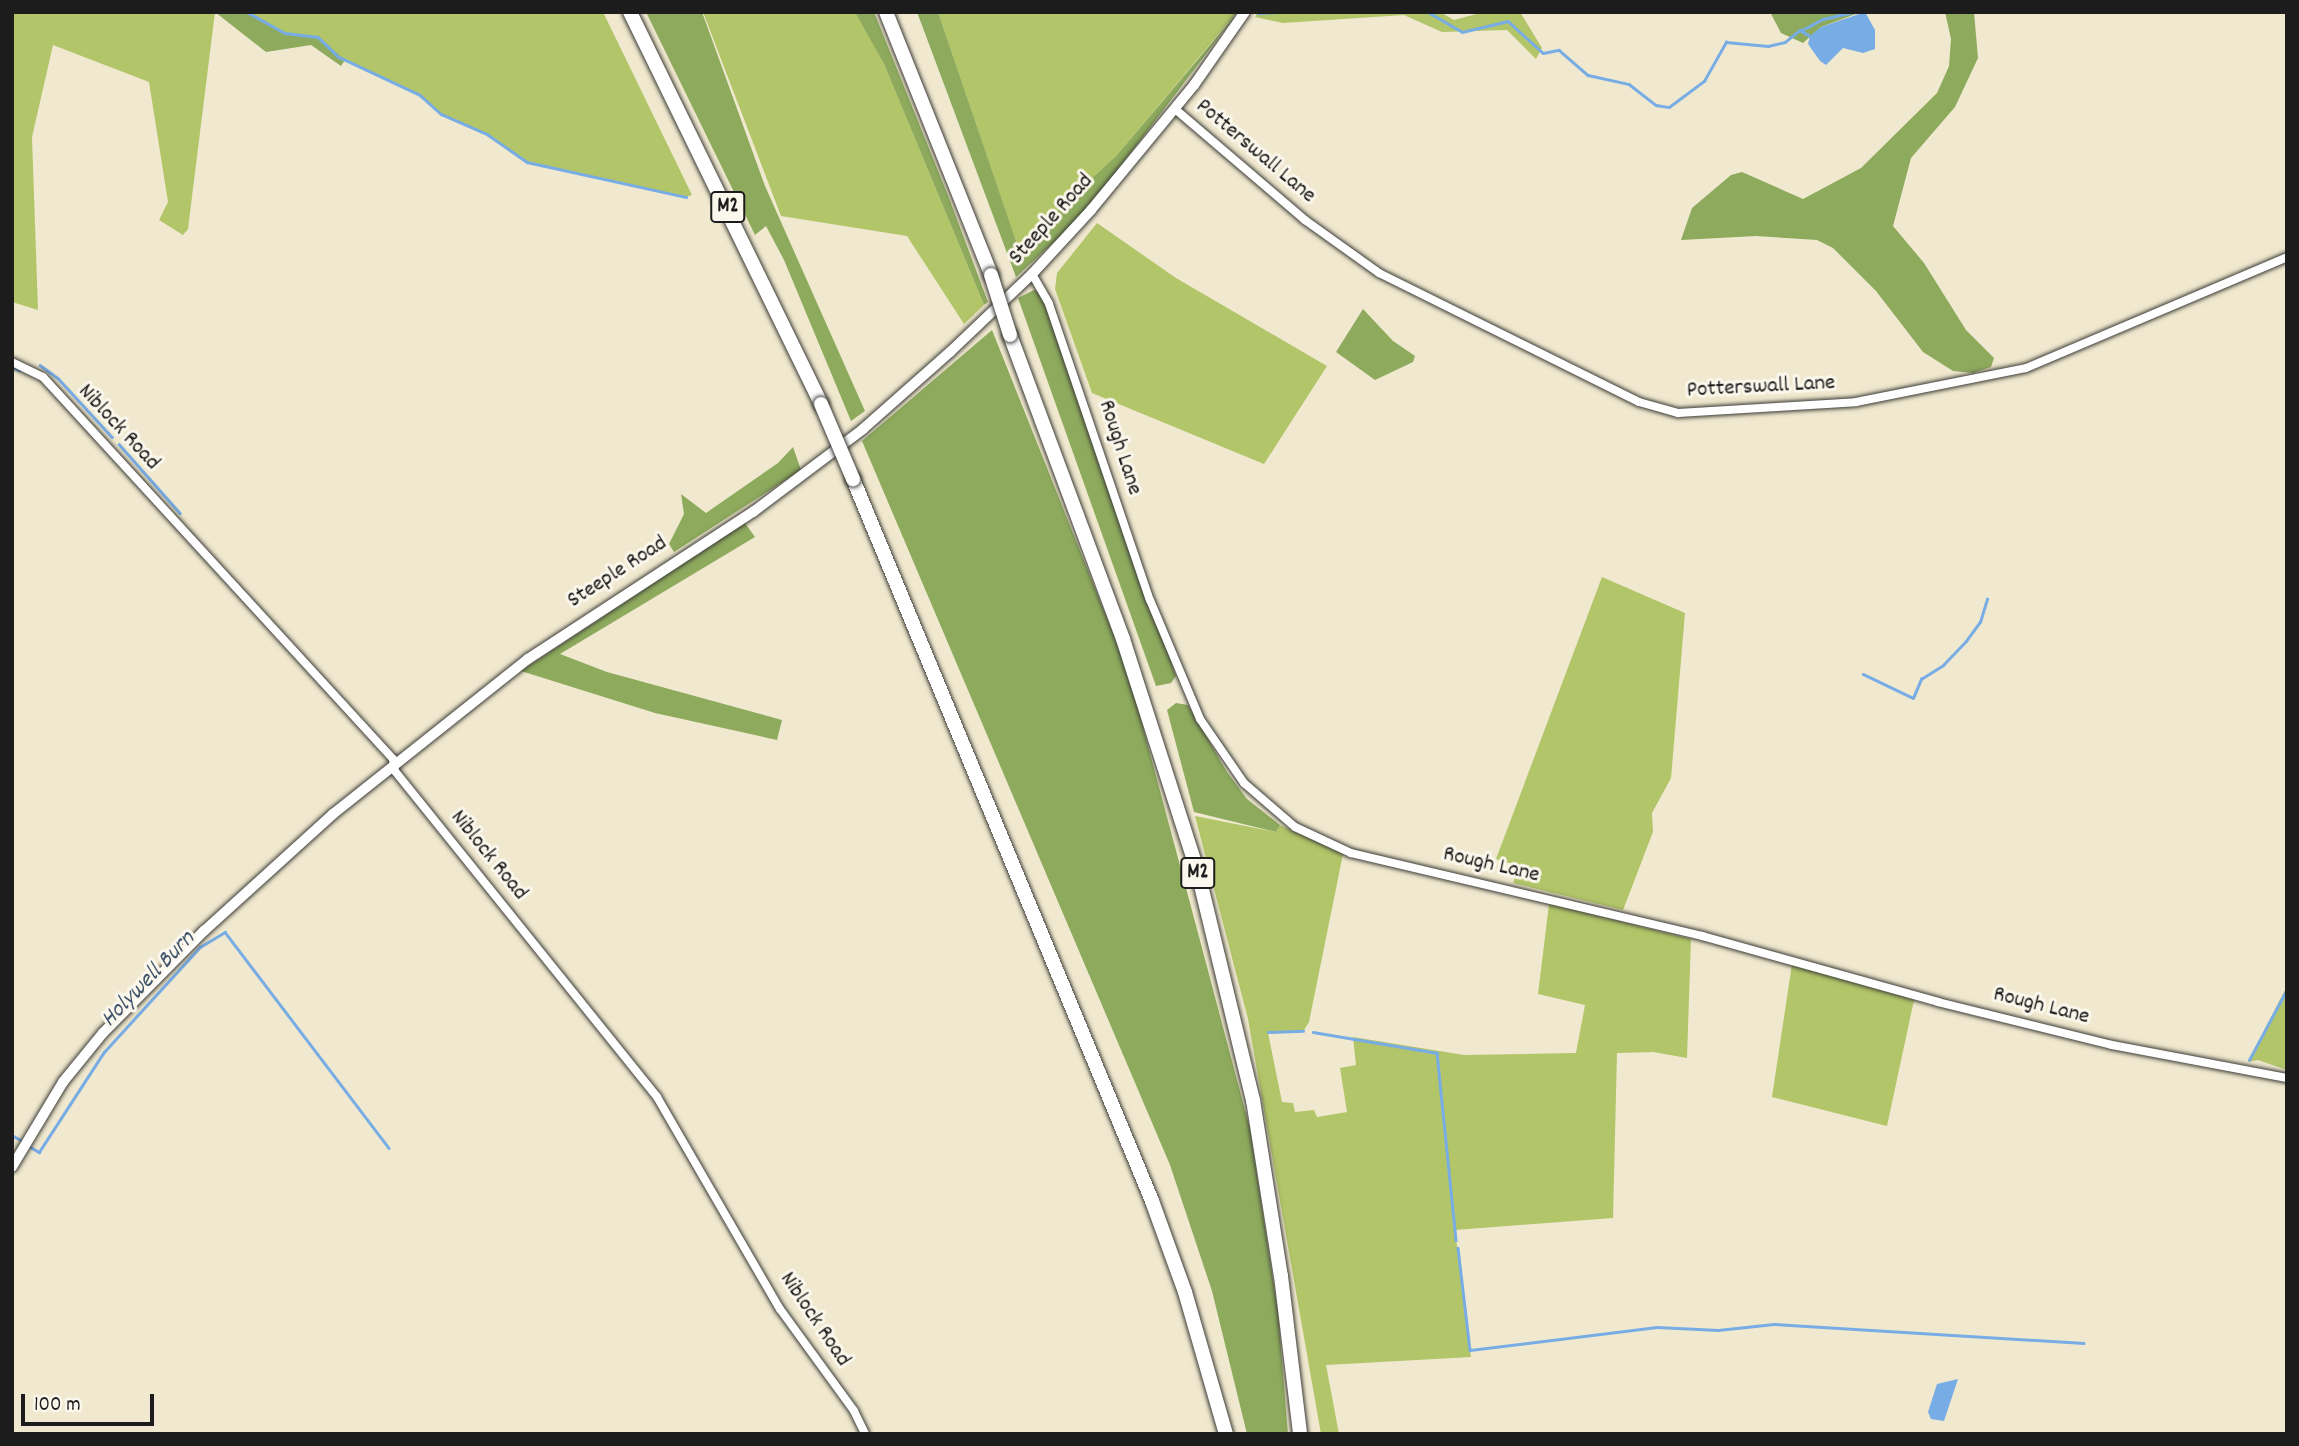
<!DOCTYPE html>
<html>
<head>
<meta charset="utf-8">
<style>
  body { margin:0 }
  #map { position:relative; width:2299px; height:1446px; overflow:hidden; background:#f0e9cf; font-family:Dekko,sans-serif }
  div>[style] { position:absolute }
  [style*='--x'] { left:calc(var(--x)*1px); top:calc(var(--y)*1px); width:calc(var(--w)*1px); rotate:calc(var(--a)*1deg) }
  .green>* { inset:0; background:#b2c569 }
  .forest>* { inset:0; background:#8daa5d }
  .water>* { inset:0; background:#78ace5 }
  .stream>* { height:2.5px; margin:-1.25px; padding:0 1.25px; transform-origin:1.25px; border-radius:1.25px; background:#78ace5 }
  .roads { filter:drop-shadow(0 0 2px #3c3b37) drop-shadow(0 0 2px #3c3b37) }
  .street>* { height:8px; margin:-4px; padding:0 4px; transform-origin:4px; border-radius:4px; background:#fff }
  .secondary>* { height:10px; margin:-5px; padding:0 5px; transform-origin:5px; border-radius:5px; background:#fff }
  .highway>* { height:14px; margin:-7px; padding:0 7px; transform-origin:7px; border-radius:7px; background:#fff }
  .bridges { filter:drop-shadow(0 0 2px #3c3b37) drop-shadow(0 0 2px #3c3b37) }
  .highway-bridge>* { height:14px; margin:-7px; padding:0 7px; transform-origin:7px; border-radius:7px; background:#fff }
  span { translate:-50% -50%; white-space:nowrap; text-align:center; line-height:1.15; -webkit-text-stroke:6px #fbf7ec; paint-order:stroke }
  .shield-label span { padding:2px 5px; background:#fbf7ec; border:2px solid; border-radius:5px; -webkit-text-stroke-width:0 }
  .shield-label { font-size:21px; color:#1c1c1c; font-weight:700 }
  .street-label { font-size:23px; color:#1c1c1c }
  .water-label { font-size:24px; color:#41566c; font-style:italic }
  .frame { position:absolute; inset:0; border:14px solid #1c1c1c; pointer-events:none }
  .scale { position:absolute; left:21px; top:1394px; width:133px; height:32px; box-sizing:border-box; border:4px solid #1c1c1c; border-top:0; padding-left:9px; font-size:21px; line-height:24px; white-space:nowrap; color:#1c1c1c; -webkit-text-stroke:5px #fbf7ec; paint-order:stroke }
</style>
</head>
<body>
<div id="map">
  <div class="green">
    <i style="clip-path:polygon(12px 12px,215px 12px,188px 229px,183px 235px,159px 220px,168px 202px,149px 82px,53px 45px,32px 137px,38px 310px,12px 302px)"></i>
    <i style="clip-path:polygon(247px 12px,603px 12px,692px 195px,686px 197px,527px 162px,487px 134px,441px 114px,420px 95px,339px 57px,318px 37px,285px 33px)"></i>
    <i style="clip-path:polygon(703px 12px,856px 12px,884px 64px,984px 305px,964px 324px,907px 236px,781px 216px)"></i>
    <i style="clip-path:polygon(938px 12px,1237px 12px,1116px 156px,1018px 248px)"></i>
    <i style="clip-path:polygon(1258px 12px,1440px 12px,1454px 20px,1484px 12px,1520px 12px,1542px 48px,1536px 59px,1507px 30px,1442px 32px,1404px 15px,1283px 23px,1255px 17px)"></i>
    <i style="clip-path:polygon(1097px 223px,1176px 278px,1327px 366px,1264px 464px,1092px 393px,1055px 289px,1057px 273px)"></i>
    <i style="clip-path:polygon(1602px 577px,1685px 613px,1671px 778px,1652px 813px,1653px 832px,1623px 910px,1513px 883px,1519px 866px,1496px 859px)"></i>
    <i style="clip-path:polygon(1195px 816px,1276px 832px,1280px 825px,1343px 854px,1309px 1022px,1303px 1032px,1268px 1033px,1282px 1102px,1293px 1103px,1295px 1112px,1314px 1110px,1317px 1117px,1347px 1112px,1340px 1068px,1356px 1065px,1353px 1037px,1464px 1055px,1576px 1053px,1585px 1005px,1538px 994px,1549px 904px,1691px 939px,1687px 1058px,1653px 1052px,1617px 1053px,1613px 1218px,1455px 1230px,1471px 1357px,1326px 1365px,1339px 1434px,1321px 1434px,1248px 1019px)"></i>
    <i style="clip-path:polygon(1792px 964px,1914px 1000px,1887px 1126px,1772px 1097px)"></i>
    <i style="clip-path:polygon(2287px 986px,2287px 1070px,2258px 1060px,2248px 1062px)"></i>
  </div>
  <div class="forest">
    <i style="clip-path:polygon(215px 12px,247px 12px,285px 33px,318px 37px,345px 60px,341px 66px,311px 45px,266px 52px)"></i>
    <i style="clip-path:polygon(646px 12px,702px 12px,765px 186px,865px 411px,851px 421px,784px 260px,766px 226px,755px 235px)"></i>
    <i style="clip-path:polygon(855px 12px,874px 12px,949px 198px,988px 302px,984px 305px,884px 64px)"></i>
    <i style="clip-path:polygon(917px 12px,938px 12px,1018px 247px,1116px 156px,1238px 12px,1084px 214px,1016px 277px)"></i>
    <i style="clip-path:polygon(1770px 12px,1861px 12px,1821px 27px,1803px 43px,1781px 33px)"></i>
    <i style="clip-path:polygon(1945px 12px,1974px 12px,1978px 58px,1955px 107px,1911px 158px,1893px 226px,1924px 263px,1966px 330px,1994px 358px,1991px 367px,1973px 373px,1953px 371px,1923px 352px,1876px 291px,1833px 248px,1817px 240px,1756px 236px,1681px 240px,1692px 208px,1731px 175px,1742px 172px,1803px 199px,1861px 168px,1937px 93px,1949px 66px,1951px 39px)"></i>
    <i style="clip-path:polygon(1034px 290px,1041px 293px,1176px 676px,1171px 683px,1156px 686px,1018px 298px)"></i>
    <i style="clip-path:polygon(1363px 309px,1393px 341px,1415px 356px,1413px 362px,1375px 380px,1336px 352px)"></i>
    <i style="clip-path:polygon(992px 330px,1128px 671px,1206px 963px,1250px 1129px,1278px 1312px,1288px 1434px,1247px 1434px,1212px 1291px,1170px 1165px,862px 441px)"></i>
    <i style="clip-path:polygon(793px 447px,801px 470px,674px 552px,669px 544px,684px 514px,681px 494px,706px 513px,778px 463px)"></i>
    <i style="clip-path:polygon(745px 523px,755px 537px,560px 654px,607px 672px,782px 720px,777px 740px,655px 713px,521px 671px)"></i>
    <i style="clip-path:polygon(1176px 703px,1188px 705px,1227px 772px,1247px 799px,1280px 825px,1276px 832px,1194px 812px,1167px 710px)"></i>
  </div>
  <div class="water">
    <i style="clip-path:polygon(1865px 12px,1875px 30px,1875px 49px,1863px 53px,1843px 48px,1826px 65px,1820px 61px,1808px 44px,1810px 36px,1821px 27px)"></i>
    <i style="clip-path:polygon(1958px 1379px,1944px 1421px,1931px 1419px,1928px 1412px,1937px 1384px)"></i>
  </div>
  <div class="stream">
    <i style="--x:247;--y:12;--w:43;--a:28.9"></i>
    <i style="--x:285;--y:33;--w:33;--a:7"></i>
    <i style="--x:318;--y:37;--w:29;--a:44"></i>
    <i style="--x:339;--y:57;--w:89;--a:25.1"></i>
    <i style="--x:420;--y:95;--w:28;--a:42"></i>
    <i style="--x:441;--y:114;--w:50;--a:23.5"></i>
    <i style="--x:487;--y:134;--w:49;--a:35"></i>
    <i style="--x:527;--y:162;--w:163;--a:12.4"></i>
    <i style="--x:1294;--y:12;--w:2;--a:0"></i>
    <i style="--x:1428;--y:12;--w:39;--a:30"></i>
    <i style="--x:1462;--y:32;--w:47;--a:-13.4"></i>
    <i style="--x:1508;--y:21;--w:47;--a:42.4"></i>
    <i style="--x:1543;--y:53;--w:16;--a:-11"></i>
    <i style="--x:1559;--y:50;--w:38;--a:41"></i>
    <i style="--x:1588;--y:75;--w:42;--a:12.4"></i>
    <i style="--x:1629;--y:84;--w:34;--a:38"></i>
    <i style="--x:1656;--y:105;--w:13;--a:9"></i>
    <i style="--x:1669;--y:107;--w:44;--a:-36.6"></i>
    <i style="--x:1704;--y:81;--w:45;--a:-60.6"></i>
    <i style="--x:1726;--y:42;--w:42;--a:5.4"></i>
    <i style="--x:1768;--y:46;--w:17;--a:-13"></i>
    <i style="--x:1785;--y:42;--w:19;--a:-39"></i>
    <i style="--x:1800;--y:30;--w:12;--a:31"></i>
    <i style="--x:1258;--y:13;--w:22;--a:-3"></i>
    <i style="--x:1802;--y:30;--w:24;--a:-28"></i>
    <i style="--x:1823;--y:19;--w:32;--a:-13"></i>
    <i style="--x:40;--y:365;--w:22;--a:36"></i>
    <i style="--x:58;--y:378;--w:80;--a:47.5"></i>
    <i style="--x:12;--y:367;--w:8;--a:23"></i>
    <i style="--x:119;--y:444;--w:92;--a:48.5"></i>
    <i style="--x:1863;--y:674;--w:55;--a:25.6"></i>
    <i style="--x:1913;--y:698;--w:21;--a:-67"></i>
    <i style="--x:1921;--y:679;--w:26;--a:-32"></i>
    <i style="--x:1943;--y:665;--w:33;--a:-46"></i>
    <i style="--x:1966;--y:641;--w:24;--a:-54"></i>
    <i style="--x:1980;--y:622;--w:24;--a:-73"></i>
    <i style="--x:1268;--y:1032;--w:35;--a:-2"></i>
    <i style="--x:1313;--y:1032;--w:126;--a:9.6"></i>
    <i style="--x:1437;--y:1053;--w:188;--a:84.2"></i>
    <i style="--x:2249;--y:1060;--w:81;--a:-61.8"></i>
    <i style="--x:12;--y:1135;--w:14;--a:30"></i>
    <i style="--x:29;--y:1146;--w:12;--a:31"></i>
    <i style="--x:39;--y:1152;--w:119;--a:-57"></i>
    <i style="--x:104;--y:1052;--w:142;--a:-47.6"></i>
    <i style="--x:200;--y:947;--w:29;--a:-31"></i>
    <i style="--x:225;--y:932;--w:271;--a:52.8"></i>
    <i style="--x:1458;--y:1248;--w:103;--a:83.3"></i>
    <i style="--x:1470;--y:1350;--w:188;--a:-7"></i>
    <i style="--x:1657;--y:1327;--w:61;--a:2.8"></i>
    <i style="--x:1718;--y:1330;--w:56;--a:-6.1"></i>
    <i style="--x:1774;--y:1324;--w:310;--a:3.5"></i>
  </div>
  <div class="roads">
    <div class="street">
      <i style="--x:1175;--y:109;--w:171;--a:40.5"></i>
      <i style="--x:1305;--y:220;--w:91;--a:35.6"></i>
      <i style="--x:1379;--y:273;--w:290;--a:26.4"></i>
      <i style="--x:1639;--y:402;--w:41;--a:15.8"></i>
      <i style="--x:1678;--y:413;--w:178;--a:-3.5"></i>
      <i style="--x:1856;--y:402;--w:173;--a:-11.3"></i>
      <i style="--x:2026;--y:368;--w:284;--a:-23"></i>
      <i style="--x:1032;--y:274;--w:34;--a:60"></i>
      <i style="--x:1049;--y:304;--w:313;--a:71.2"></i>
      <i style="--x:1150;--y:600;--w:129;--a:67.2"></i>
      <i style="--x:1200;--y:719;--w:78;--a:55.5"></i>
      <i style="--x:1244;--y:783;--w:67;--a:40.8"></i>
      <i style="--x:1295;--y:827;--w:62;--a:24.9"></i>
      <i style="--x:1351;--y:853;--w:361;--a:13.3"></i>
      <i style="--x:1702;--y:936;--w:245;--a:15.6"></i>
      <i style="--x:1938;--y:1002;--w:179;--a:13.9"></i>
      <i style="--x:2112;--y:1045;--w:178;--a:10.7"></i>
      <i style="--x:12;--y:362;--w:34;--a:26"></i>
      <i style="--x:43;--y:377;--w:518;--a:47.5"></i>
      <i style="--x:393;--y:759;--w:12;--a:81"></i>
      <i style="--x:395;--y:771;--w:418;--a:51.2"></i>
      <i style="--x:657;--y:1097;--w:245;--a:59.9"></i>
      <i style="--x:780;--y:1309;--w:126;--a:54"></i>
      <i style="--x:854;--y:1411;--w:25;--a:64"></i>
    </div>
    <div class="secondary">
      <i style="--x:12;--y:1167;--w:99;--a:-59"></i>
      <i style="--x:63;--y:1082;--w:63;--a:-50.8"></i>
      <i style="--x:103;--y:1033;--w:144;--a:-45.3"></i>
      <i style="--x:204;--y:931;--w:174;--a:-42.2"></i>
      <i style="--x:333;--y:814;--w:249;--a:-38.5"></i>
      <i style="--x:528;--y:659;--w:269;--a:-33.2"></i>
      <i style="--x:753;--y:512;--w:138;--a:-37"></i>
      <i style="--x:863;--y:429;--w:116;--a:-41.5"></i>
      <i style="--x:950;--y:352;--w:113;--a:-43.6"></i>
      <i style="--x:1032;--y:274;--w:87;--a:-47.3"></i>
      <i style="--x:1091;--y:210;--w:162;--a:-50.5"></i>
      <i style="--x:1194;--y:85;--w:89;--a:-55.1"></i>
    </div>
    <div class="highway">
      <i style="--x:630;--y:12;--w:436;--a:64"></i>
      <i style="--x:886;--y:12;--w:283;--a:68.2"></i>
      <i style="--x:1010;--y:335;--w:324;--a:69.6"></i>
      <i style="--x:1123;--y:639;--w:246;--a:72.2"></i>
      <i style="--x:1198;--y:873;--w:234;--a:76.4"></i>
      <i style="--x:1253;--y:1100;--w:178;--a:81"></i>
      <i style="--x:1281;--y:1276;--w:159;--a:83.1"></i>
      <i style="--x:853;--y:479;--w:781;--a:67.5"></i>
      <i style="--x:1152;--y:1201;--w:97;--a:70.1"></i>
      <i style="--x:1185;--y:1292;--w:148;--a:73.9"></i>
    </div>
  </div>
  <div class="bridges">
    <div class="highway-bridge">
      <i style="--x:991;--y:275;--w:63;--a:72.4"></i>
      <i style="--x:821;--y:404;--w:82;--a:66.9"></i>
    </div>
  </div>
  <div class="shield-label">
    <span style="left:728px;top:207px">M2</span>
    <span style="left:1198px;top:873px">M2</span>
  </div>
  <div class="street-label">
    <span style="left:1255px;top:152px;rotate:40deg">Potterswall Lane</span>
    <span style="left:1052px;top:220px;rotate:-48deg">Steeple Road</span>
    <span style="left:1761px;top:388px;rotate:-3deg">Potterswall Lane</span>
    <span style="left:118px;top:428px;rotate:47deg">Niblock Road</span>
    <span style="left:1119px;top:448px;rotate:72deg">Rough Lane</span>
    <span style="left:618px;top:573px;rotate:-33deg">Steeple Road</span>
    <span style="left:488px;top:856px;rotate:51deg">Niblock Road</span>
    <span style="left:1491px;top:866px;rotate:13deg">Rough Lane</span>
    <span style="left:2041px;top:1007px;rotate:14deg">Rough Lane</span>
    <span style="left:814px;top:1320px;rotate:56deg">Niblock Road</span>
  </div>
  <div class="water-label">
    <span style="left:149px;top:980px;rotate:-46deg">Holywell Burn</span>
  </div>
  <div class="frame"></div>
  <div class="scale">100 m</div>
</div>
</body>
</html>
